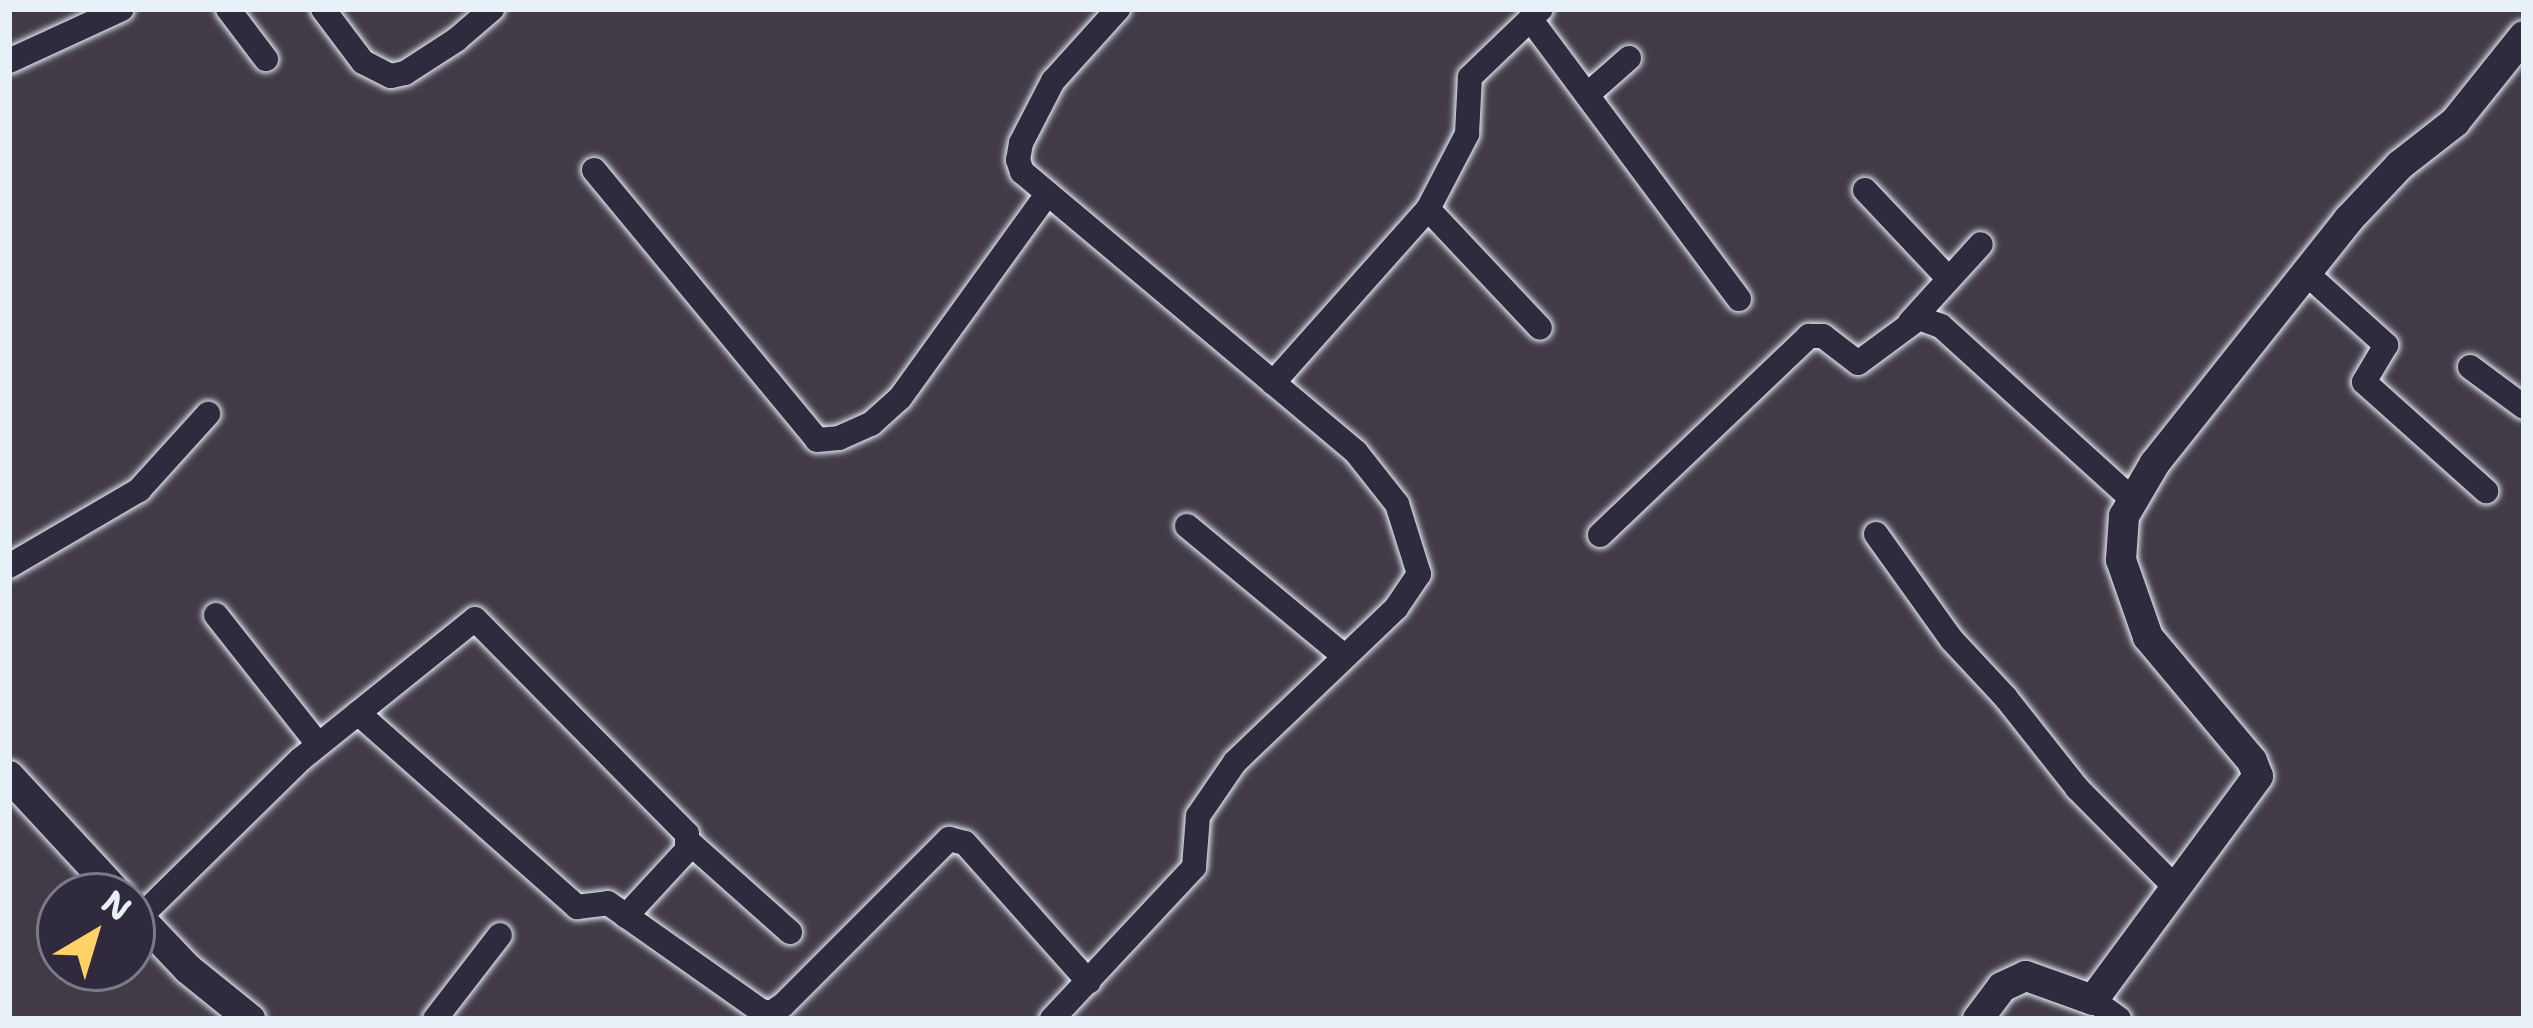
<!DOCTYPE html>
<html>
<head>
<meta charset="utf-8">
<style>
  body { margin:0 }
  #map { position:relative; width:2533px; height:1028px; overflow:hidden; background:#423b47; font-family:"Shantell Sans",sans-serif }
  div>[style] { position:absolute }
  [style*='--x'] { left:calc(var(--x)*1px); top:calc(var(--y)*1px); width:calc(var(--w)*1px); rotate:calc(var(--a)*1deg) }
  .roads { filter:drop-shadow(0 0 3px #e8f1f8) drop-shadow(0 0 3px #e8f1f8) }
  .minor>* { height:24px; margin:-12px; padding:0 12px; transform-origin:12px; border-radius:12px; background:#2f2a3d }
  .tertiary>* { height:30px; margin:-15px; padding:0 15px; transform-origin:15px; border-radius:15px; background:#2f2a3d }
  span { translate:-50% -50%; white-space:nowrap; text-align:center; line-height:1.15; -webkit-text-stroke:9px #2f2a3d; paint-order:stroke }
  .frame { position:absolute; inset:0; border:12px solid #e8f1f8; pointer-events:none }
  .north { position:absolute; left:36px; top:872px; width:120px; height:120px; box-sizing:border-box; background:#2f2a3d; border:3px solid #797a88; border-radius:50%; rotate:38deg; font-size:33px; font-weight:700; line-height:48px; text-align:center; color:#e8f1f8 }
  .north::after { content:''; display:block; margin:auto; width:42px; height:54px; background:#ffd166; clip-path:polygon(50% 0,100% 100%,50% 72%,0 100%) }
</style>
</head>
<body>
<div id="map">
  <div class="roads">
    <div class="minor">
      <i style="--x:228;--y:9;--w:63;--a:52.8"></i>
      <i style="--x:323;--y:9;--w:66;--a:53"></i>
      <i style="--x:363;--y:62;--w:31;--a:27"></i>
      <i style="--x:391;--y:76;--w:14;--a:-12"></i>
      <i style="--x:405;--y:73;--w:61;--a:-32.9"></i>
      <i style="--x:456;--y:40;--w:48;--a:-40.7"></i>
      <i style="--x:1531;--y:20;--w:348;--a:53.3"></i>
      <i style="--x:9;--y:61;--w:124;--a:-24.7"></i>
      <i style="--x:1587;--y:95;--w:56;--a:-41.4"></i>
      <i style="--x:594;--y:170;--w:350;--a:50.4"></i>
      <i style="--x:817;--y:440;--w:22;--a:-5"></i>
      <i style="--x:839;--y:438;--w:35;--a:-24"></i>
      <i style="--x:871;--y:424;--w:39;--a:-42"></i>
      <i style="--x:900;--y:398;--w:251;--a:-54.2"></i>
      <i style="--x:1865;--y:190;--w:122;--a:46.7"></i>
      <i style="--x:1428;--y:209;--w:163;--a:46.7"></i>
      <i style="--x:2306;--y:273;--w:108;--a:42"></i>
      <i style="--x:2386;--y:345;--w:43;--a:120.7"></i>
      <i style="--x:2364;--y:382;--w:164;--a:41.8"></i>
      <i style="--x:1910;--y:322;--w:105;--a:-47.7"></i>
      <i style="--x:2470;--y:367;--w:67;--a:36.5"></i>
      <i style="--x:1273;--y:383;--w:233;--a:-48.3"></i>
      <i style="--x:1428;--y:209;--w:85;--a:-62.5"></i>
      <i style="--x:1467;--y:134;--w:57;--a:-87"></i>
      <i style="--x:1470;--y:77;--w:98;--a:-43.8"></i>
      <i style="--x:1187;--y:526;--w:202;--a:39.6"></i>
      <i style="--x:1876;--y:534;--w:130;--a:54.4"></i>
      <i style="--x:1952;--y:640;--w:79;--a:47"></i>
      <i style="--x:2006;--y:698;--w:115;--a:51.7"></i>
      <i style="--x:2077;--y:788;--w:138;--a:45.3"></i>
      <i style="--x:1600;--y:535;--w:289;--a:-43.6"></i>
      <i style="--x:1809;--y:336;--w:14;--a:0"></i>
      <i style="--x:1823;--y:336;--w:44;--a:37.6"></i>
      <i style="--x:1858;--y:363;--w:76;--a:-36.4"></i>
      <i style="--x:1919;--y:318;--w:23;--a:20"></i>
      <i style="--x:1941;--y:326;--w:258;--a:42.2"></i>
      <i style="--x:9;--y:566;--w:151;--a:-30.3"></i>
      <i style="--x:139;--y:490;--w:103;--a:-47.8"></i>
      <i style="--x:216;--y:615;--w:164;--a:51.7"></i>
      <i style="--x:358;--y:713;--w:293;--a:41.5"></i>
      <i style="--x:577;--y:907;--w:31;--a:-7"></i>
      <i style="--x:608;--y:903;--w:187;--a:35.2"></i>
      <i style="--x:761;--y:1011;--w:10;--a:11"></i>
      <i style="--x:771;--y:1013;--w:14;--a:-34"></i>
      <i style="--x:783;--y:1005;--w:235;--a:-45"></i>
      <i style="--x:949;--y:839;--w:16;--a:14"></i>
      <i style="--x:965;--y:843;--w:186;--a:48.3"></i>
      <i style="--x:690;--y:843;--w:134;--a:41.7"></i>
      <i style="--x:139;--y:918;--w:227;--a:-44.5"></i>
      <i style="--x:301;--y:759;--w:223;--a:-38.8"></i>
      <i style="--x:475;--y:619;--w:302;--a:45.4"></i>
      <i style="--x:687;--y:834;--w:16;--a:90"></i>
      <i style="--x:687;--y:850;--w:90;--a:132.7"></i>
      <i style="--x:2093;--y:1000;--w:32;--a:36"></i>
      <i style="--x:435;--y:1019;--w:106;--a:-52.3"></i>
      <i style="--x:1052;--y:1019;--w:208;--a:-46.9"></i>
      <i style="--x:1194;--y:867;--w:51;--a:-85.5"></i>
      <i style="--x:1198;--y:816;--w:65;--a:-55.6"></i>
      <i style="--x:1235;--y:762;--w:223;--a:-43.7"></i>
      <i style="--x:1396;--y:608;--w:41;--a:-55.9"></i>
      <i style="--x:1419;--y:574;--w:73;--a:-107.4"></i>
      <i style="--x:1397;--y:504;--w:66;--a:-128.3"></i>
      <i style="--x:1356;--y:452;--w:436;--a:-140"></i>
      <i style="--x:1022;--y:172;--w:13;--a:-108"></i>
      <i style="--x:1018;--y:160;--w:17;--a:-80"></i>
      <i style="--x:1021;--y:143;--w:70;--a:-62.7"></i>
      <i style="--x:1053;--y:81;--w:97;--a:-47.9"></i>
    </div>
    <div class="tertiary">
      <i style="--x:9;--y:776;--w:163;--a:47.2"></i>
      <i style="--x:132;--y:910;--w:81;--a:46.5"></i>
      <i style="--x:188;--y:969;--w:80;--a:38.9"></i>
      <i style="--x:1978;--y:1019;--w:40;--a:-53"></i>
      <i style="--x:2002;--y:987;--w:26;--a:-25"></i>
      <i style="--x:2026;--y:976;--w:71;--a:19.7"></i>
      <i style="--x:2093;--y:1000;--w:278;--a:-53.6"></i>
      <i style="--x:2258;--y:776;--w:16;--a:-112"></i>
      <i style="--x:2252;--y:761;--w:162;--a:-130"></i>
      <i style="--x:2148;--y:637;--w:82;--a:-109.3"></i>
      <i style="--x:2121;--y:560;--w:44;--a:-86.1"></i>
      <i style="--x:2124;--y:516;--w:61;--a:-59.7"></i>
      <i style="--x:2155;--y:463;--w:310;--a:-51.5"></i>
      <i style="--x:2348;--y:220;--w:76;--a:-46.6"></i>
      <i style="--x:2400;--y:165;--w:70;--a:-38"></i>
      <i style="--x:2455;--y:122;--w:110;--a:-51.3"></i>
    </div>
  </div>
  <div class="frame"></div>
  <div class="north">N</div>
</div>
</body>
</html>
